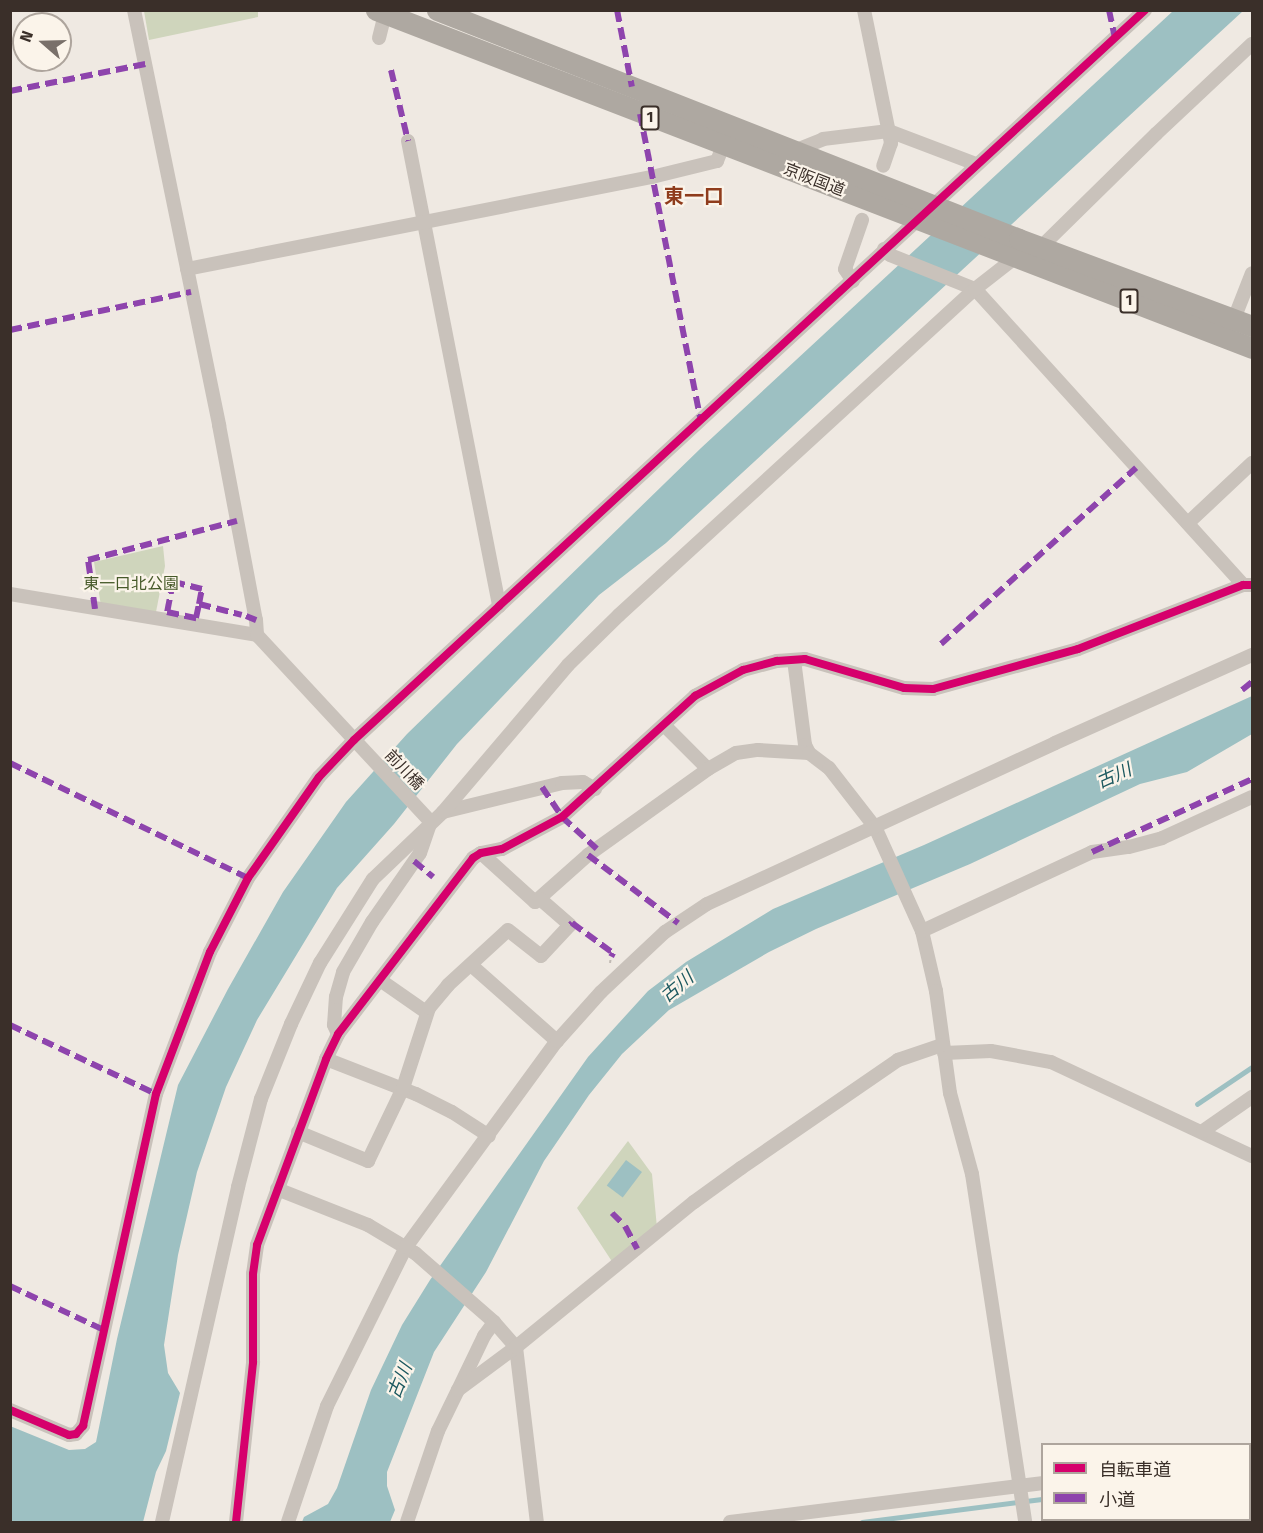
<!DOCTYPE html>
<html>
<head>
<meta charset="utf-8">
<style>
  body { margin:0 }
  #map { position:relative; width:1263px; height:1533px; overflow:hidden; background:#efe9e2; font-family:"Fira Sans","Noto Sans JP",sans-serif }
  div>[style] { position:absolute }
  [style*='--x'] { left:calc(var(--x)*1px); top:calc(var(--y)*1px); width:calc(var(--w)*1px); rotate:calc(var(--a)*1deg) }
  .green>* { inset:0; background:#cfd5bc }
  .water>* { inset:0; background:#9dc0c2; transform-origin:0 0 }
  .stream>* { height:4.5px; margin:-2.25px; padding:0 2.25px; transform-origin:2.25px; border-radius:2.25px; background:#9dc0c2 }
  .path>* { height:2px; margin-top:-1px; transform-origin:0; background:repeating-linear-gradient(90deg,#c1bab4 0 3px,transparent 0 6px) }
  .minor>* { height:14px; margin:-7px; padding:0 7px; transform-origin:7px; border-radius:7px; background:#c9c2bb }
  .highway>* { height:21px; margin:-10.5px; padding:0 10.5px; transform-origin:10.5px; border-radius:10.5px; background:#aea8a1 }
  .quiet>* { height:6px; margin-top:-3px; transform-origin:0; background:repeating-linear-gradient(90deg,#8e44ad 0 12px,transparent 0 18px) }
  .cycleway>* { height:8px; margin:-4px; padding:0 4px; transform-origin:4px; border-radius:4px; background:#d6006c }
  span { translate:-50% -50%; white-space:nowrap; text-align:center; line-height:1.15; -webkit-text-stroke:4.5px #fbf4ea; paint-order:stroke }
  .shield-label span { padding:2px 4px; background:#fbf4ea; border:2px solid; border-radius:4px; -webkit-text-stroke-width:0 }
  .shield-label { font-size:15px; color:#3a2f29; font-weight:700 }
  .street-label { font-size:16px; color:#3a2f29 }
  .park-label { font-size:16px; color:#475a2a }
  .water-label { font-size:18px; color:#1b585f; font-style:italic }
  .quarter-label { font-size:20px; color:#8f3c1c; font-weight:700 }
  .frame { position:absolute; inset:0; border:12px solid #3a2f29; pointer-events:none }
  .legend { position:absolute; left:1041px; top:1443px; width:210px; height:78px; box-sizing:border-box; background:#fbf4ea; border:2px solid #aea59d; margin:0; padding:8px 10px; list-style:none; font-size:18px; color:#3a2f29 }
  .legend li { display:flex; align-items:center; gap:12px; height:30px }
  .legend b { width:30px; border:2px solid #aea59d }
  .north { position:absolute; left:12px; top:12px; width:60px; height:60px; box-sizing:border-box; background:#fbf4ea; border:2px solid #aea59d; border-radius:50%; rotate:290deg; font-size:16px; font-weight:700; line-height:24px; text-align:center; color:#3a2f29 }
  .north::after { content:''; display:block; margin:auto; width:21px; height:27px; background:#79706a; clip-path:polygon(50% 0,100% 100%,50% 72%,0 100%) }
</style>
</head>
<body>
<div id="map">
  <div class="green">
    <i style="clip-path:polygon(144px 11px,258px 11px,258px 17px,149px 40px)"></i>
    <i style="clip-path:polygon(163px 546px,165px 566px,155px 617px,101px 606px,94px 562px)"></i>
    <i style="clip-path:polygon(628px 1141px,652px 1174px,657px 1228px,610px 1267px,611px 1260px,577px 1208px)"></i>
  </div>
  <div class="water">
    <i style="clip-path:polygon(1173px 11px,1243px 11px,666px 543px,599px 595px,457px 744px,394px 824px,337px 888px,257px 1020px,226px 1087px,197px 1172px,178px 1255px,164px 1345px,168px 1373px,180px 1393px,166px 1451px,156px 1472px,143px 1522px,11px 1522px,10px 1426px,69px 1450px,85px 1449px,96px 1442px,117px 1339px,178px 1085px,228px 989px,283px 892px,346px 802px,407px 734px,701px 448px)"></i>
    <i style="clip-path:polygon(1252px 696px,1252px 734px,1187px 772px,1140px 784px,970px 864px,816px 929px,769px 952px,669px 1010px,622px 1054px,589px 1095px,544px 1161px,486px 1272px,434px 1352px,387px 1472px,387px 1486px,395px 1510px,390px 1522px,302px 1522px,304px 1517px,328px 1504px,337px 1488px,371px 1390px,402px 1325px,430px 1280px,588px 1057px,648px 991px,686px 962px,773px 909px,924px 845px)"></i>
    <i style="left:626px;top:1160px;width:20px;height:32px;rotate:37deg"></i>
  </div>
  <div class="stream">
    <i style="--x:1197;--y:1104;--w:66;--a:-33.9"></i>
    <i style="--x:1250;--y:1478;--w:2;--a:-27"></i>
    <i style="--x:862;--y:1522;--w:181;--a:-7.3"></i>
  </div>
  <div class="path">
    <i style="--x:610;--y:963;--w:6;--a:-81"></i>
  </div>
  <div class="minor">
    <i style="--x:134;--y:10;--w:424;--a:78.4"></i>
    <i style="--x:219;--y:425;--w:198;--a:79.3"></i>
    <i style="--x:256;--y:620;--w:15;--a:86"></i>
    <i style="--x:864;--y:10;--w:136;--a:78.5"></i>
    <i style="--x:891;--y:143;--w:24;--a:109"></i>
    <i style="--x:379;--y:38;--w:25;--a:-76"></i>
    <i style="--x:408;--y:141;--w:474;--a:78.9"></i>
    <i style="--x:794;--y:151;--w:31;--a:-22"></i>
    <i style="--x:823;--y:139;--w:66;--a:-6.9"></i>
    <i style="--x:889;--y:131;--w:93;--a:20.8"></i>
    <i style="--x:884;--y:249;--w:8;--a:45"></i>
    <i style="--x:890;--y:255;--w:92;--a:21.8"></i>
    <i style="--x:975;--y:289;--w:399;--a:47.8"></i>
    <i style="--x:187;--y:269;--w:474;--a:-11.2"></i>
    <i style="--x:652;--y:177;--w:67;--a:-13.8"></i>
    <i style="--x:717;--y:161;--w:16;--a:-68"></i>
    <i style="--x:853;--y:281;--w:14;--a:-124"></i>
    <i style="--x:845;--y:269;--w:52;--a:-70.9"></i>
    <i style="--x:1234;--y:319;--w:49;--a:-68.6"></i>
    <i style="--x:1188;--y:523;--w:88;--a:-43.2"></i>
    <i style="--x:10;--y:594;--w:250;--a:9.4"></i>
    <i style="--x:257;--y:635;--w:255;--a:47.1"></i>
    <i style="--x:794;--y:660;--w:86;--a:82.6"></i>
    <i style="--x:805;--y:745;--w:9;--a:63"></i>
    <i style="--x:664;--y:725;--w:62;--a:45"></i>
    <i style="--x:443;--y:812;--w:122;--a:-13.7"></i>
    <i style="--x:562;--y:783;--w:21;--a:-3"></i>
    <i style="--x:583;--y:782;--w:14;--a:30"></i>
    <i style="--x:481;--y:853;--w:73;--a:42.2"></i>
    <i style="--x:535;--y:902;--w:71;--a:-41.6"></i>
    <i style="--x:588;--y:855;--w:148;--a:-35.6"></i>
    <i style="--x:708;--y:769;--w:32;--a:-30"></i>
    <i style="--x:736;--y:753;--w:22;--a:-8"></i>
    <i style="--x:758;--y:750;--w:51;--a:3.4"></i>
    <i style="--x:809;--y:753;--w:25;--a:37"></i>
    <i style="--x:829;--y:768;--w:75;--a:52.1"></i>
    <i style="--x:875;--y:827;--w:114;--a:65.7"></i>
    <i style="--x:922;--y:931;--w:62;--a:76.9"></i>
    <i style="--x:936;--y:991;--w:103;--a:82.2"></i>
    <i style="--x:950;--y:1093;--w:84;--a:74.8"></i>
    <i style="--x:972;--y:1174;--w:352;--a:81.3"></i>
    <i style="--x:922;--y:931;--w:187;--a:-24.9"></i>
    <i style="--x:1092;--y:852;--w:37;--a:-8"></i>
    <i style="--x:1129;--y:847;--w:34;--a:-15"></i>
    <i style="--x:1162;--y:838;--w:99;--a:-24.5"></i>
    <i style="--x:471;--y:965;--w:115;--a:41.5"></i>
    <i style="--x:380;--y:980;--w:56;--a:34.8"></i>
    <i style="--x:338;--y:1034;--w:10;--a:-114"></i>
    <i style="--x:334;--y:1025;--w:28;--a:-86"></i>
    <i style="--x:336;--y:997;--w:26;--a:-74"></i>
    <i style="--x:343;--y:972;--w:58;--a:-59.9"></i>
    <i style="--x:372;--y:922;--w:84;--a:-55.2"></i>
    <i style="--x:420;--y:853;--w:28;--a:-71"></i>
    <i style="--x:944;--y:1053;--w:47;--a:-2.4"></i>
    <i style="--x:991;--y:1051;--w:61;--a:10.4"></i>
    <i style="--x:1051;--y:1062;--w:222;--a:25.1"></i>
    <i style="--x:326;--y:1059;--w:97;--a:21.3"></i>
    <i style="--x:416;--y:1094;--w:40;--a:26.6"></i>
    <i style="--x:452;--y:1112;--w:44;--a:33"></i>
    <i style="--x:1203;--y:1131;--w:60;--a:-34.8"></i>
    <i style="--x:298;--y:1132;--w:76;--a:22.5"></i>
    <i style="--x:368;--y:1161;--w:81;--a:-64.4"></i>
    <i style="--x:403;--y:1088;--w:84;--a:-72"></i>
    <i style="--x:429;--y:1008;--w:30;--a:-50"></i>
    <i style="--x:448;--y:985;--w:81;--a:-42.5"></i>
    <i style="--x:508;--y:930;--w:42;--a:38.2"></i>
    <i style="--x:541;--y:956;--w:42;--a:-46.9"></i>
    <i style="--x:570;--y:925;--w:40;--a:-139"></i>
    <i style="--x:277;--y:1189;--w:98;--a:21.6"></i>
    <i style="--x:368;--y:1225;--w:55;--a:30.8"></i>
    <i style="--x:415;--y:1253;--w:105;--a:41.1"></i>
    <i style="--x:494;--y:1322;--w:33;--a:49"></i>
    <i style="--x:516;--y:1347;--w:176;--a:83.2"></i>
    <i style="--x:459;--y:1388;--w:58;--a:-64.3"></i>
    <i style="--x:484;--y:1336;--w:17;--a:-54"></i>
    <i style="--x:10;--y:1410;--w:64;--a:23"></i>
    <i style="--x:69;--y:1435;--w:7;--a:-8"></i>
    <i style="--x:76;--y:1434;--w:11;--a:-49"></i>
    <i style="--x:83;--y:1426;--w:340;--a:-77.6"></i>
    <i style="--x:156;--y:1094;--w:152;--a:-69.2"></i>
    <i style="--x:210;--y:952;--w:83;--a:-62.8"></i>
    <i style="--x:248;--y:878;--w:123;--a:-54.9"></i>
    <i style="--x:319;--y:777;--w:51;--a:-46.6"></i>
    <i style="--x:354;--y:740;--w:197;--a:-42.7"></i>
    <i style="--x:499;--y:606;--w:879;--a:-42.69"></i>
    <i style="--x:1250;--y:1452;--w:3;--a:-45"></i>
    <i style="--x:1193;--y:1520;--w:4;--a:27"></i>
    <i style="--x:162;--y:1522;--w:344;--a:-77.2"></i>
    <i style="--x:238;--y:1187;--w:91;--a:-75.4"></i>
    <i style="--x:261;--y:1099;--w:81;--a:-68.2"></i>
    <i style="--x:291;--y:1024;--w:68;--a:-64.6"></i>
    <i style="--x:320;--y:963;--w:99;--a:-57.8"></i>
    <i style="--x:373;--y:879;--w:97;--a:-43.7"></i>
    <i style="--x:443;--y:812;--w:193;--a:-49.6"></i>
    <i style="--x:568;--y:665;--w:71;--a:-44.4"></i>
    <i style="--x:619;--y:615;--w:483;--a:-42.5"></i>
    <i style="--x:975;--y:289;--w:52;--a:-38"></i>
    <i style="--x:1016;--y:257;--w:26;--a:-21"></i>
    <i style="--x:1040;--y:248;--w:163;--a:-44.5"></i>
    <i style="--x:1156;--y:134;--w:132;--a:-43.2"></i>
    <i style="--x:236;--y:1522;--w:161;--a:-83.9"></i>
    <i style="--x:253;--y:1362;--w:88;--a:-90"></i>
    <i style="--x:253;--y:1274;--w:29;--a:-82"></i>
    <i style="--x:257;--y:1245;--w:198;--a:-69.6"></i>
    <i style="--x:326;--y:1059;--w:28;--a:-64"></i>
    <i style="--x:338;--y:1034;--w:222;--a:-52.5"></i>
    <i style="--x:473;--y:858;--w:9;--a:-32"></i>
    <i style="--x:481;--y:853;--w:21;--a:-11"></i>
    <i style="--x:502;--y:849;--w:68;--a:-28.1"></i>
    <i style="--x:562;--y:817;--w:180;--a:-42.3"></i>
    <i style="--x:695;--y:696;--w:55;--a:-28.4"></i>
    <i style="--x:743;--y:670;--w:35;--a:-15"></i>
    <i style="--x:777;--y:661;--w:28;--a:-4"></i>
    <i style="--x:805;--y:659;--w:103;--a:16.3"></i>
    <i style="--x:904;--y:688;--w:29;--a:2"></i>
    <i style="--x:933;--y:689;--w:150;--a:-15.4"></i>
    <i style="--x:1078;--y:649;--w:177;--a:-21.2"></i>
    <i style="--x:1243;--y:585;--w:9;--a:0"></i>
    <i style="--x:288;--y:1522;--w:122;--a:-71.4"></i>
    <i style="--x:327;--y:1406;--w:178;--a:-63.6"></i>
    <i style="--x:406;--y:1247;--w:255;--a:-53.8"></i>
    <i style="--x:557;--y:1041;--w:66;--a:-48.1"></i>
    <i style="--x:601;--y:992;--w:88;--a:-43.2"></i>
    <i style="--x:665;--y:932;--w:50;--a:-33.7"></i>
    <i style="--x:707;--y:904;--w:383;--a:-24.8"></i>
    <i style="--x:1055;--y:743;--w:216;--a:-24.1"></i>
    <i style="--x:407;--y:1522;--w:96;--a:-71.2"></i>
    <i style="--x:438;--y:1431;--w:46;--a:-64"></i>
    <i style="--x:458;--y:1390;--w:72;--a:-36.6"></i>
    <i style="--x:516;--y:1347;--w:230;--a:-39.2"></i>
    <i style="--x:694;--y:1202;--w:58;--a:-35.9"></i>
    <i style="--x:741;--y:1168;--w:191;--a:-34.5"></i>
    <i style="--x:898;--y:1060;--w:46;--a:-18.8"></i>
    <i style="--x:730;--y:1522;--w:314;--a:-7.1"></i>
    <i style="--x:1112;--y:1522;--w:22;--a:-5"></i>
  </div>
  <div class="highway">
    <i style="--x:376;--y:10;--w:939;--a:21.1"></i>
    <i style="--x:437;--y:10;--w:625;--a:21.48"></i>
    <i style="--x:1019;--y:239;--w:249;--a:20.5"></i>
    <i style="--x:1249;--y:1522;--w:4;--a:-45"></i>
  </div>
  <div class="quiet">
    <i style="--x:617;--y:10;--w:78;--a:79"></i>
    <i style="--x:1109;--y:10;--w:29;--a:78"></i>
    <i style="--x:391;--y:70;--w:73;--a:76.5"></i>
    <i style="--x:10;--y:91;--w:138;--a:-11.3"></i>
    <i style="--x:640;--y:114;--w:313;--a:78.8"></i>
    <i style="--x:10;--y:330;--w:185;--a:-11.9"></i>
    <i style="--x:199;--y:604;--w:15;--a:-79"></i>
    <i style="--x:202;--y:589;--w:30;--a:-166"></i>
    <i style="--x:173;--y:582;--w:31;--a:101"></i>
    <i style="--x:167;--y:612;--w:30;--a:12"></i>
    <i style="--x:196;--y:618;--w:14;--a:-78"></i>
    <i style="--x:199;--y:604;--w:44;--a:14.3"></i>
    <i style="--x:95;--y:609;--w:49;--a:-98.1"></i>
    <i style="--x:88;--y:560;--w:154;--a:-14.7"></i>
    <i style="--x:246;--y:616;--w:11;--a:22"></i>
    <i style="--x:941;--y:644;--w:263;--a:-42.1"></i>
    <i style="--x:1242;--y:690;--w:13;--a:-39"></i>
    <i style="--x:10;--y:763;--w:264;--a:25.8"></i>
    <i style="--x:542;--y:787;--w:36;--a:56"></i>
    <i style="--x:562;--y:817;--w:47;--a:42.4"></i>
    <i style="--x:1092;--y:852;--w:176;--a:-24.5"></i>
    <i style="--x:588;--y:855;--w:113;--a:37.1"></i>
    <i style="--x:414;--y:861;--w:25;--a:40"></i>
    <i style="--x:570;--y:925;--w:3;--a:-45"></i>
    <i style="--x:572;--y:923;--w:51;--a:36.2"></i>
    <i style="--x:613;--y:953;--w:4;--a:117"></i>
    <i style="--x:10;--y:1025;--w:161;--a:25.3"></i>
    <i style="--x:612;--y:1213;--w:18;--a:45"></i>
    <i style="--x:625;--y:1226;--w:26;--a:62"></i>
    <i style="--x:10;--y:1286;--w:104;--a:25.1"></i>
  </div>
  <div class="cycleway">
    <i style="--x:10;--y:1410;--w:64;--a:23"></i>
    <i style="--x:69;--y:1435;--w:7;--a:-8"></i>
    <i style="--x:76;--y:1434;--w:11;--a:-49"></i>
    <i style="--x:83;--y:1426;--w:340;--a:-77.6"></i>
    <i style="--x:156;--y:1094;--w:152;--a:-69.2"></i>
    <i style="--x:210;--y:952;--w:83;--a:-62.8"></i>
    <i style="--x:248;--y:878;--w:123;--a:-54.9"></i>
    <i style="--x:319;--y:777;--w:51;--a:-46.6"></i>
    <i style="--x:354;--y:740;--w:197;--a:-42.7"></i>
    <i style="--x:499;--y:606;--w:879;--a:-42.69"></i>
    <i style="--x:236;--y:1522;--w:161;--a:-83.9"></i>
    <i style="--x:253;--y:1362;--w:88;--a:-90"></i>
    <i style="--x:253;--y:1274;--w:29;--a:-82"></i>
    <i style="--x:257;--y:1245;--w:198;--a:-69.6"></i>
    <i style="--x:326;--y:1059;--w:28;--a:-64"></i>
    <i style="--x:338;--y:1034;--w:222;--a:-52.5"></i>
    <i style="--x:473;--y:858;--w:9;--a:-32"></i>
    <i style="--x:481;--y:853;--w:21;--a:-11"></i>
    <i style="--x:502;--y:849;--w:68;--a:-28.1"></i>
    <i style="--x:562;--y:817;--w:180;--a:-42.3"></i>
    <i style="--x:695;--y:696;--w:55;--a:-28.4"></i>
    <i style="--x:743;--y:670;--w:35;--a:-15"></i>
    <i style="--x:777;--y:661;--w:28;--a:-4"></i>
    <i style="--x:805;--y:659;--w:103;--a:16.3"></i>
    <i style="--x:904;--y:688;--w:29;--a:2"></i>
    <i style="--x:933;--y:689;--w:150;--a:-15.4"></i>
    <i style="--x:1078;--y:649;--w:177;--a:-21.2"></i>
    <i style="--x:1243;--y:585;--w:9;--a:0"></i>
  </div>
  <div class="shield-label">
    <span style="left:650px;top:118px">1</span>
    <span style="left:1129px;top:301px">1</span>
  </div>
  <div class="street-label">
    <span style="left:814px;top:180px;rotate:21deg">京阪国道</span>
    <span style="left:404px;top:770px;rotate:47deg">前川橋</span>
  </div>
  <div class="park-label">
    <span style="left:131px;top:584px">東一口北公園</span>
  </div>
  <div class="water-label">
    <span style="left:1114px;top:776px;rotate:-24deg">古川</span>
    <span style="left:677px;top:987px;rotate:-40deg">古川</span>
    <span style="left:400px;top:1381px;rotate:-68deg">古川</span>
  </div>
  <div class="quarter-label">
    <span style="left:694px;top:196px">東一口</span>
  </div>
  <div class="frame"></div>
  <ul class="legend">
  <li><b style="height:8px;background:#d6006c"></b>自転車道</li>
  <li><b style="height:8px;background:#8e44ad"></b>小道</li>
  </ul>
  <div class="north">N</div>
</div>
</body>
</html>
